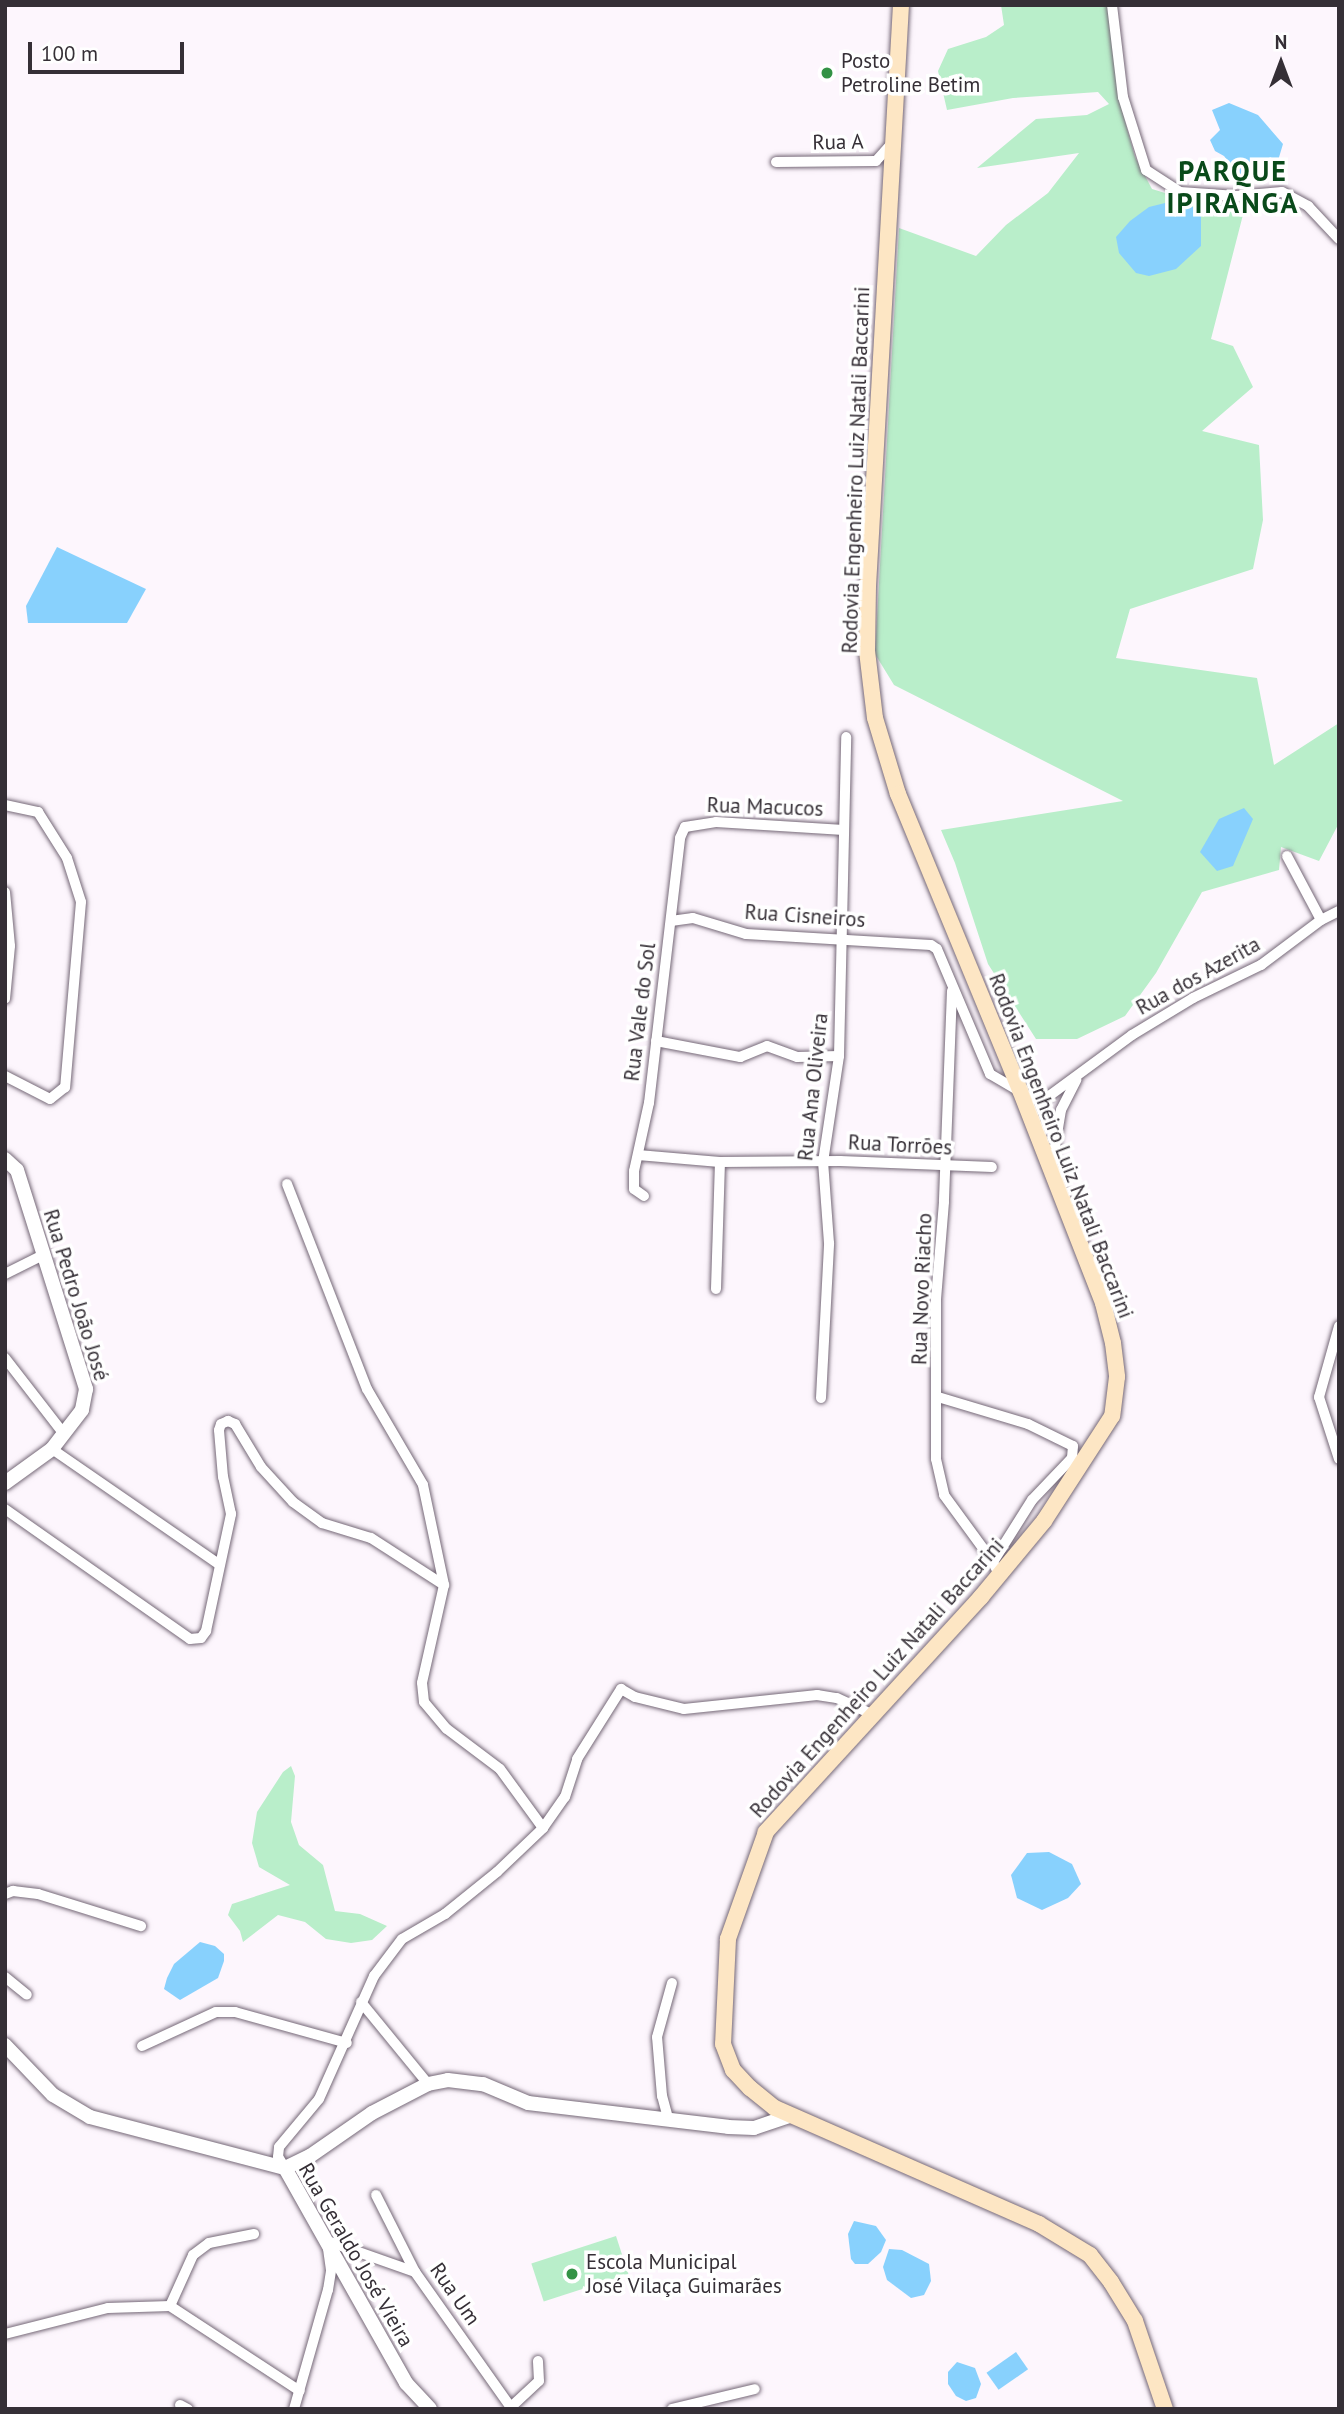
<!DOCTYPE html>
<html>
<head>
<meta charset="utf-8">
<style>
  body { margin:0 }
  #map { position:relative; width:1344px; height:2414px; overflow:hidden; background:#fdf6fd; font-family:"PT Sans",sans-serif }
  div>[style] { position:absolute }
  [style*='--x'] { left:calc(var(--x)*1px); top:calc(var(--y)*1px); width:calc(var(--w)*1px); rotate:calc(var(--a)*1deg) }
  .green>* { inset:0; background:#b9eeca; transform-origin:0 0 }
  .water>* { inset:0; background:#88d1fd; transform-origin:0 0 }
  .roads { filter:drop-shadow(0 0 2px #756877) drop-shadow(0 0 2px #756877) }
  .minor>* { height:10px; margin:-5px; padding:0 5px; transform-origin:5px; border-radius:5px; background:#fff }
  .tertiary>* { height:14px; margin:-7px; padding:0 7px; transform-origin:7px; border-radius:7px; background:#fff }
  .secondary>* { height:16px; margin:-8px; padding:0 8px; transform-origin:8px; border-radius:8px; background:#fde6c4 }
  .dots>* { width:19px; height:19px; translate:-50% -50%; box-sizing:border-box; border:4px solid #fff; border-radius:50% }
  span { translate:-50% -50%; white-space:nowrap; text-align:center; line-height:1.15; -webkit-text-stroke:7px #fff; paint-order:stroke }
  .poi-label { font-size:21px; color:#352f36 }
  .left { translate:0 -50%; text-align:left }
  .street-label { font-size:21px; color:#352f36 }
  .district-label { font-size:28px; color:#094a1a; font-weight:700; letter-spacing:2px }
  .frame { position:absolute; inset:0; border:7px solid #352f36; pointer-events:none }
  .north { position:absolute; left:1246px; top:28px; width:70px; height:70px; -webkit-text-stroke:5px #fff; paint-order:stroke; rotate:0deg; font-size:19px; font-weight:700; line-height:28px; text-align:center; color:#352f36 }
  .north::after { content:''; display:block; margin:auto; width:24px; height:32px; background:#352f36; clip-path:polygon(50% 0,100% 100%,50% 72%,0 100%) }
  .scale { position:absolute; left:28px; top:42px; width:156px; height:32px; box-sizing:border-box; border:4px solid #352f36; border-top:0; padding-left:9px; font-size:21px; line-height:24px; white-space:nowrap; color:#352f36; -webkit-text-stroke:5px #fff; paint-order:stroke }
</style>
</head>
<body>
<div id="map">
  <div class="green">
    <i style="clip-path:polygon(1001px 5px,1108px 5px,1119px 99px,1135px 157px,1152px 189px,1198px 203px,1245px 207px,1211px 339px,1233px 346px,1253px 387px,1202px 431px,1259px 445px,1263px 520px,1253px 569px,1130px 609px,1116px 658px,1257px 678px,1274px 765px,1339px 723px,1339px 823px,1319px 861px,1281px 847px,1279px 870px,1202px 892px,1156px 973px,1125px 1016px,1077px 1039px,1036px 1039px,988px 964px,955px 863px,941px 830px,1123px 801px,894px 685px,875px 654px,899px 228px,976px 256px,1006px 225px,1048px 193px,1079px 153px,977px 168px,1036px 119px,1087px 115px,1109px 104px,1098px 92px,1013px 98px,947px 110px,938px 71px,948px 49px,986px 37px,1004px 25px)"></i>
    <i style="clip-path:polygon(291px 1766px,295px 1776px,291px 1822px,299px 1845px,323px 1865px,335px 1911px,360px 1914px,387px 1926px,372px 1940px,351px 1943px,326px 1939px,305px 1922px,278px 1915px,243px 1942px,240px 1931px,228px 1915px,232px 1904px,290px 1885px,259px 1867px,252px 1843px,257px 1812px,283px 1772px)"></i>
    <i style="left:616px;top:2236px;width:40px;height:89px;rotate:72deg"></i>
  </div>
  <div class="water">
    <i style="clip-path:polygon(1229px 103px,1258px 115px,1283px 144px,1277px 164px,1267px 177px,1238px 174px,1224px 156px,1215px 151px,1210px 140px,1220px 130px,1212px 110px)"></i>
    <i style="clip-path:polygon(1165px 203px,1201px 208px,1201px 246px,1176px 269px,1149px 276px,1136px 273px,1119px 253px,1116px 237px,1130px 221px,1149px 207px)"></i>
    <i style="clip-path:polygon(57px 547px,146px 589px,127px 623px,28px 623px,26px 606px)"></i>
    <i style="clip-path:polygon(1244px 808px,1253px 819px,1233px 866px,1217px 871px,1200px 852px,1219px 819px)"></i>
    <i style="clip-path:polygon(1049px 1852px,1072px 1864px,1081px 1884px,1068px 1898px,1042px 1910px,1017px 1898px,1011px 1875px,1027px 1853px)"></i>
    <i style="clip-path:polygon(200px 1942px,215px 1946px,224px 1954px,224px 1961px,218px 1978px,180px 2000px,164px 1989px,167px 1978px,174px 1964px)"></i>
    <i style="clip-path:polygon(854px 2221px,876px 2226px,886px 2240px,881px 2252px,868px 2264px,855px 2264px,851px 2259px,848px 2234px)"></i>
    <i style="clip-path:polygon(889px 2249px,902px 2250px,929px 2264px,931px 2281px,924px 2295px,911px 2298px,887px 2280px,883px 2267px)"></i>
    <i style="left:1016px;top:2352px;width:21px;height:36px;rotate:55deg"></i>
    <i style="clip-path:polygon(957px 2362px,975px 2368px,981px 2384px,976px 2398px,966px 2401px,956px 2396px,948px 2384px,948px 2372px)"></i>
  </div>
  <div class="roads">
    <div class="minor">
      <i style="--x:1112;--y:5;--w:93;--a:83.2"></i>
      <i style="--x:1123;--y:97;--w:77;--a:72.5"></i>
      <i style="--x:1146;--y:170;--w:40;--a:32.9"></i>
      <i style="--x:1180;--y:192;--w:57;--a:4"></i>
      <i style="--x:1237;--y:196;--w:45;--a:-5.1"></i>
      <i style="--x:1282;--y:192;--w:30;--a:28"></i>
      <i style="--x:1308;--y:206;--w:45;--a:46.8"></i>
      <i style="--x:776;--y:162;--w:100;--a:-0.6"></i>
      <i style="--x:876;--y:161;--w:24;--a:-48"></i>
      <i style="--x:5;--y:805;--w:34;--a:12"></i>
      <i style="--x:38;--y:812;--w:54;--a:57.8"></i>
      <i style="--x:67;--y:858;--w:46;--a:72.3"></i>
      <i style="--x:81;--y:902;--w:186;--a:94.9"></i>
      <i style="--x:65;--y:1087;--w:19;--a:141"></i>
      <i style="--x:50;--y:1099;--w:51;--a:-152.9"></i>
      <i style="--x:1287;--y:856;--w:72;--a:62"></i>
      <i style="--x:5;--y:892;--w:54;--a:84.7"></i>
      <i style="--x:10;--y:946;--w:53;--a:95.4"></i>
      <i style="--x:671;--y:921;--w:22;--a:-8"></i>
      <i style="--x:693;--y:918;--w:55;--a:16.8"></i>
      <i style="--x:746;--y:934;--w:185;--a:3.4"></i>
      <i style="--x:931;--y:945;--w:7;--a:34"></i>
      <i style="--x:937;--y:949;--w:136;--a:67"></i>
      <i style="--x:990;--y:1074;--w:48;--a:30.3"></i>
      <i style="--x:1031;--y:1098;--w:14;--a:4"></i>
      <i style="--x:1045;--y:1099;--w:108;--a:-36.3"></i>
      <i style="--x:1132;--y:1035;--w:71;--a:-31.2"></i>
      <i style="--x:1193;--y:998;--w:76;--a:-25.9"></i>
      <i style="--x:1261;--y:965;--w:75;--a:-36.9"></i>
      <i style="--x:1321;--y:920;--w:20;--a:-27"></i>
      <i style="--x:952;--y:991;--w:211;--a:92.2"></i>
      <i style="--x:944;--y:1202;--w:98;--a:94.7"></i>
      <i style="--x:936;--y:1300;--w:159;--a:90"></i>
      <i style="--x:936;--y:1459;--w:37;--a:77"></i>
      <i style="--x:944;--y:1495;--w:83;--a:53.8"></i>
      <i style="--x:993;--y:1562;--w:14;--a:65"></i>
      <i style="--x:656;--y:1041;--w:86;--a:10.8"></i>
      <i style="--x:740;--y:1057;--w:29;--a:-22"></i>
      <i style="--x:767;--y:1046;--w:32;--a:20"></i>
      <i style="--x:797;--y:1057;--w:42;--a:-1.4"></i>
      <i style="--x:638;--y:1155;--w:82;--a:4.9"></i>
      <i style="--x:720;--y:1162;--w:120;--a:-0.5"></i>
      <i style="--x:840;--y:1161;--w:152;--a:2.3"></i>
      <i style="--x:1052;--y:1164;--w:55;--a:-80.5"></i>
      <i style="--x:1061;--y:1110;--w:34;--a:-63"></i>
      <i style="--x:287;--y:1184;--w:220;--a:68.7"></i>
      <i style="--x:367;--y:1389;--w:111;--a:59.7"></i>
      <i style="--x:423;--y:1485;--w:102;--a:78.1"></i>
      <i style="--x:444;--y:1585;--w:100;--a:102.7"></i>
      <i style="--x:422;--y:1683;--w:19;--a:84"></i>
      <i style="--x:424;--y:1702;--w:35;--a:50"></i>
      <i style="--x:447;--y:1729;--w:66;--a:37"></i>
      <i style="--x:500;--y:1769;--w:73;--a:53.9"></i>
      <i style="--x:644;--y:1196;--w:12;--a:-145"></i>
      <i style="--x:634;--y:1189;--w:18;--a:-90"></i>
      <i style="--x:634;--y:1171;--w:70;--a:-77.6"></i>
      <i style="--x:649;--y:1103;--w:267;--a:-83.3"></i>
      <i style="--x:680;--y:838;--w:12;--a:-66"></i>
      <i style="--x:685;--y:827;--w:31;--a:-9"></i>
      <i style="--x:716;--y:822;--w:128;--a:3.6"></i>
      <i style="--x:5;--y:1274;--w:42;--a:-26.6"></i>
      <i style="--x:716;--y:1289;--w:127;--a:-88.2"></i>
      <i style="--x:1339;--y:1326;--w:74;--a:105.7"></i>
      <i style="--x:1319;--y:1397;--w:65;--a:72.1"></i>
      <i style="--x:5;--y:1358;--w:96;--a:52.2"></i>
      <i style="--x:938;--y:1397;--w:94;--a:16.7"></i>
      <i style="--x:1028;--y:1424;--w:50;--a:26.1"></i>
      <i style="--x:1073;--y:1446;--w:12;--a:95"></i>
      <i style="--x:1072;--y:1458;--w:58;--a:133.6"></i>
      <i style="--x:1032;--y:1500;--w:73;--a:122.2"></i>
      <i style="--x:821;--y:1398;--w:155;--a:-87"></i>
      <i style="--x:829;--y:1243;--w:81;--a:-94.2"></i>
      <i style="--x:823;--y:1162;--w:107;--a:-81.4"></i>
      <i style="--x:839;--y:1056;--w:319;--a:-88.7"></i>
      <i style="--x:52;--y:1449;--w:203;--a:34.6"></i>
      <i style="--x:5;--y:1509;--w:226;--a:35.1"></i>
      <i style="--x:190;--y:1639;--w:11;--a:-5"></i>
      <i style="--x:201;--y:1638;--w:9;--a:-54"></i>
      <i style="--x:206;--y:1631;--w:120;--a:-77.9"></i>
      <i style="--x:231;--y:1514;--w:38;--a:-102"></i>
      <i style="--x:223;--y:1477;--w:47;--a:-94.9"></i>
      <i style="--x:219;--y:1430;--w:6;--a:-72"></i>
      <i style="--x:221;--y:1424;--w:8;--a:-23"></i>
      <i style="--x:228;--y:1421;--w:8;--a:23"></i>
      <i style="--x:235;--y:1424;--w:50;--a:58.8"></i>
      <i style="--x:261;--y:1467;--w:47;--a:47.6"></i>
      <i style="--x:293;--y:1502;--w:36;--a:36"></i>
      <i style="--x:322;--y:1523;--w:51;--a:17"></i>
      <i style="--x:371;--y:1538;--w:87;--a:32.8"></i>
      <i style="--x:5;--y:1894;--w:9;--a:-21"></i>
      <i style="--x:13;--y:1891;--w:25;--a:7"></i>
      <i style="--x:38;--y:1894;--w:108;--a:17.3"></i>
      <i style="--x:5;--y:1977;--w:28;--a:39"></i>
      <i style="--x:361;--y:2002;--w:106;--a:50.7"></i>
      <i style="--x:142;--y:2046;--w:81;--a:-24.7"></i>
      <i style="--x:216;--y:2012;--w:19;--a:0"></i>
      <i style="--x:235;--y:2012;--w:116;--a:15.5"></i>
      <i style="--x:668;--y:2118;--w:23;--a:-105"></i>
      <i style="--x:662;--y:2096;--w:59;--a:-94.8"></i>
      <i style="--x:657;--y:2037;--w:56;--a:-74.5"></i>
      <i style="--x:285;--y:2168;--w:13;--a:-122"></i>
      <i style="--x:278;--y:2157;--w:10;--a:-84"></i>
      <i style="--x:279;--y:2147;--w:62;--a:-50.2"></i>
      <i style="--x:319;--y:2099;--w:135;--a:-65.9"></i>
      <i style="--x:374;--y:1976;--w:46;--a:-52.9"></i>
      <i style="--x:402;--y:1939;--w:50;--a:-30.2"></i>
      <i style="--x:445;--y:1914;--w:67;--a:-38.9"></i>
      <i style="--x:497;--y:1872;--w:64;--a:-43.7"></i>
      <i style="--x:543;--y:1828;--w:38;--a:-55"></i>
      <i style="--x:565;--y:1797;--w:40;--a:-72"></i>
      <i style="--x:577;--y:1759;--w:83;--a:-57.8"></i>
      <i style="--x:621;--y:1689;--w:16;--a:30"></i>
      <i style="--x:635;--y:1697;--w:50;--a:13.8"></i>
      <i style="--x:684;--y:1709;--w:134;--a:-6"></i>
      <i style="--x:817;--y:1695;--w:20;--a:9"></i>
      <i style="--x:837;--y:1698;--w:38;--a:25"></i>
      <i style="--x:376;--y:2195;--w:86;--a:63.1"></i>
      <i style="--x:415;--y:2272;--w:168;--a:54.7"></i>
      <i style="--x:170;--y:2306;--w:56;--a:-65.7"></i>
      <i style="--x:193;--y:2255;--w:20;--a:-37"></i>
      <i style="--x:209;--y:2243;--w:46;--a:-11.3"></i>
      <i style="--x:5;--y:2334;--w:106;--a:-14.2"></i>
      <i style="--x:108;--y:2308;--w:62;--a:-1.8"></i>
      <i style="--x:170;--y:2306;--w:155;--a:33.2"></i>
      <i style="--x:180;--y:2405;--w:9;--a:27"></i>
      <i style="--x:511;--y:2407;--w:38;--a:-43"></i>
      <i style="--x:539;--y:2381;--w:20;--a:-93"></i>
      <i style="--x:294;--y:2409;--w:124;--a:-74.1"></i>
      <i style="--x:328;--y:2290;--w:20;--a:-81"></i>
      <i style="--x:331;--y:2270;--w:29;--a:-98"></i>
      <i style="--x:327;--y:2241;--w:93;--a:19.4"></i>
      <i style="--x:672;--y:2409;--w:85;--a:-13.5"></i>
    </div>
    <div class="tertiary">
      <i style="--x:5;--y:1159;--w:16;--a:43"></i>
      <i style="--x:17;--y:1170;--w:230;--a:72.5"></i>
      <i style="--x:86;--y:1389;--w:21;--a:101"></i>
      <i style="--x:82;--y:1410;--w:49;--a:127.6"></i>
      <i style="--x:52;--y:1449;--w:58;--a:144.1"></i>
      <i style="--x:5;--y:2045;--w:69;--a:46.2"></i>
      <i style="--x:53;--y:2095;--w:43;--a:30.7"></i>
      <i style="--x:90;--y:2117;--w:202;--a:14.7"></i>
      <i style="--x:285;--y:2168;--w:247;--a:60.6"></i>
      <i style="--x:406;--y:2383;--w:35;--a:47"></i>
      <i style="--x:285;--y:2168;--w:28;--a:-26"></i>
      <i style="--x:310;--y:2156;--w:75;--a:-34.7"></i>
      <i style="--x:372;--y:2113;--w:63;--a:-27.4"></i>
      <i style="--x:428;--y:2084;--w:20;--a:-11"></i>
      <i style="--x:448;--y:2080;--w:35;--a:7"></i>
      <i style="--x:483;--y:2084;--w:49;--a:22.9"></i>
      <i style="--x:528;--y:2103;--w:201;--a:6.8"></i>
      <i style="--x:728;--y:2127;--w:26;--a:2"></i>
      <i style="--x:754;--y:2128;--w:40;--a:-18.9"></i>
    </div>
    <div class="secondary">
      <i style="--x:901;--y:5;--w:582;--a:93.25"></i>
      <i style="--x:868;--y:586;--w:65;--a:90.9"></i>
      <i style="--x:867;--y:651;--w:67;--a:83.2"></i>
      <i style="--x:875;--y:718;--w:79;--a:73.2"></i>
      <i style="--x:898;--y:794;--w:320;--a:67.6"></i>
      <i style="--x:1020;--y:1090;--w:229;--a:68.7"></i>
      <i style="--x:1103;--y:1303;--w:41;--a:76"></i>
      <i style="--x:1113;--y:1343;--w:34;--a:83"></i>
      <i style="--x:1117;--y:1377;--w:39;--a:97"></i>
      <i style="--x:1112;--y:1416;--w:125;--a:122.9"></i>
      <i style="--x:1044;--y:1521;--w:99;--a:129.7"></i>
      <i style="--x:981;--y:1597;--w:319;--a:132.5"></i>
      <i style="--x:766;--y:1832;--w:114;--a:109.6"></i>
      <i style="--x:728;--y:1939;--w:105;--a:92.7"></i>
      <i style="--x:723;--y:2044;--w:28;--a:69"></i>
      <i style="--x:733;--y:2070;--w:25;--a:47"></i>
      <i style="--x:750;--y:2088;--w:32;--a:39"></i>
      <i style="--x:775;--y:2108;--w:288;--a:23.7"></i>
      <i style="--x:1039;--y:2224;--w:60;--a:31.3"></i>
      <i style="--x:1090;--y:2255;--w:34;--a:52"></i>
      <i style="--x:1111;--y:2282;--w:46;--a:58.4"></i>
      <i style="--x:1135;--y:2321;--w:93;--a:71.2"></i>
    </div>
  </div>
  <div class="dots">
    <i style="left:827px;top:73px;background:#339245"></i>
    <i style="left:572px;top:2274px;background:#339245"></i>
  </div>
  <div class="poi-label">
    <span class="left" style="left:841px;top:73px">Posto<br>Petroline Betim</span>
    <span class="left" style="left:586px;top:2274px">Escola Municipal<br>José Vilaça Guimarães</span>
  </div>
  <div class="street-label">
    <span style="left:838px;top:142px;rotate:-1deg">Rua A</span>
    <span style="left:856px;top:470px;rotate:-88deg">Rodovia Engenheiro Luiz Natali Baccarini</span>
    <span style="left:765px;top:807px;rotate:2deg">Rua Macucos</span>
    <span style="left:805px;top:916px;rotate:4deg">Rua Cisneiros</span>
    <span style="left:1198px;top:976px;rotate:-29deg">Rua dos Azerita</span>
    <span style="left:640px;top:1012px;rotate:-83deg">Rua Vale do Sol</span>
    <span style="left:813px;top:1087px;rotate:-84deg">Rua Ana Oliveira</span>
    <span style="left:900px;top:1145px;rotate:3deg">Rua Torrões</span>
    <span style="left:1061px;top:1146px;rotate:69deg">Rodovia Engenheiro Luiz Natali Baccarini</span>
    <span style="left:922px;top:1289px;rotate:-88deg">Rua Novo Riacho</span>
    <span style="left:76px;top:1295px;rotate:73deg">Rua Pedro João José</span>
    <span style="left:877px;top:1678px;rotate:-48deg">Rodovia Engenheiro Luiz Natali Baccarini</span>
    <span style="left:356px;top:2255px;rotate:60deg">Rua Geraldo José Vieira</span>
    <span style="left:455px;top:2294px;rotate:55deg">Rua Um</span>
  </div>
  <div class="district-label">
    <span style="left:1233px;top:187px">PARQUE<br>IPIRANGA</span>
  </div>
  <div class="frame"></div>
  <div class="north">N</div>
  <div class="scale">100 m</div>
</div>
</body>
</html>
